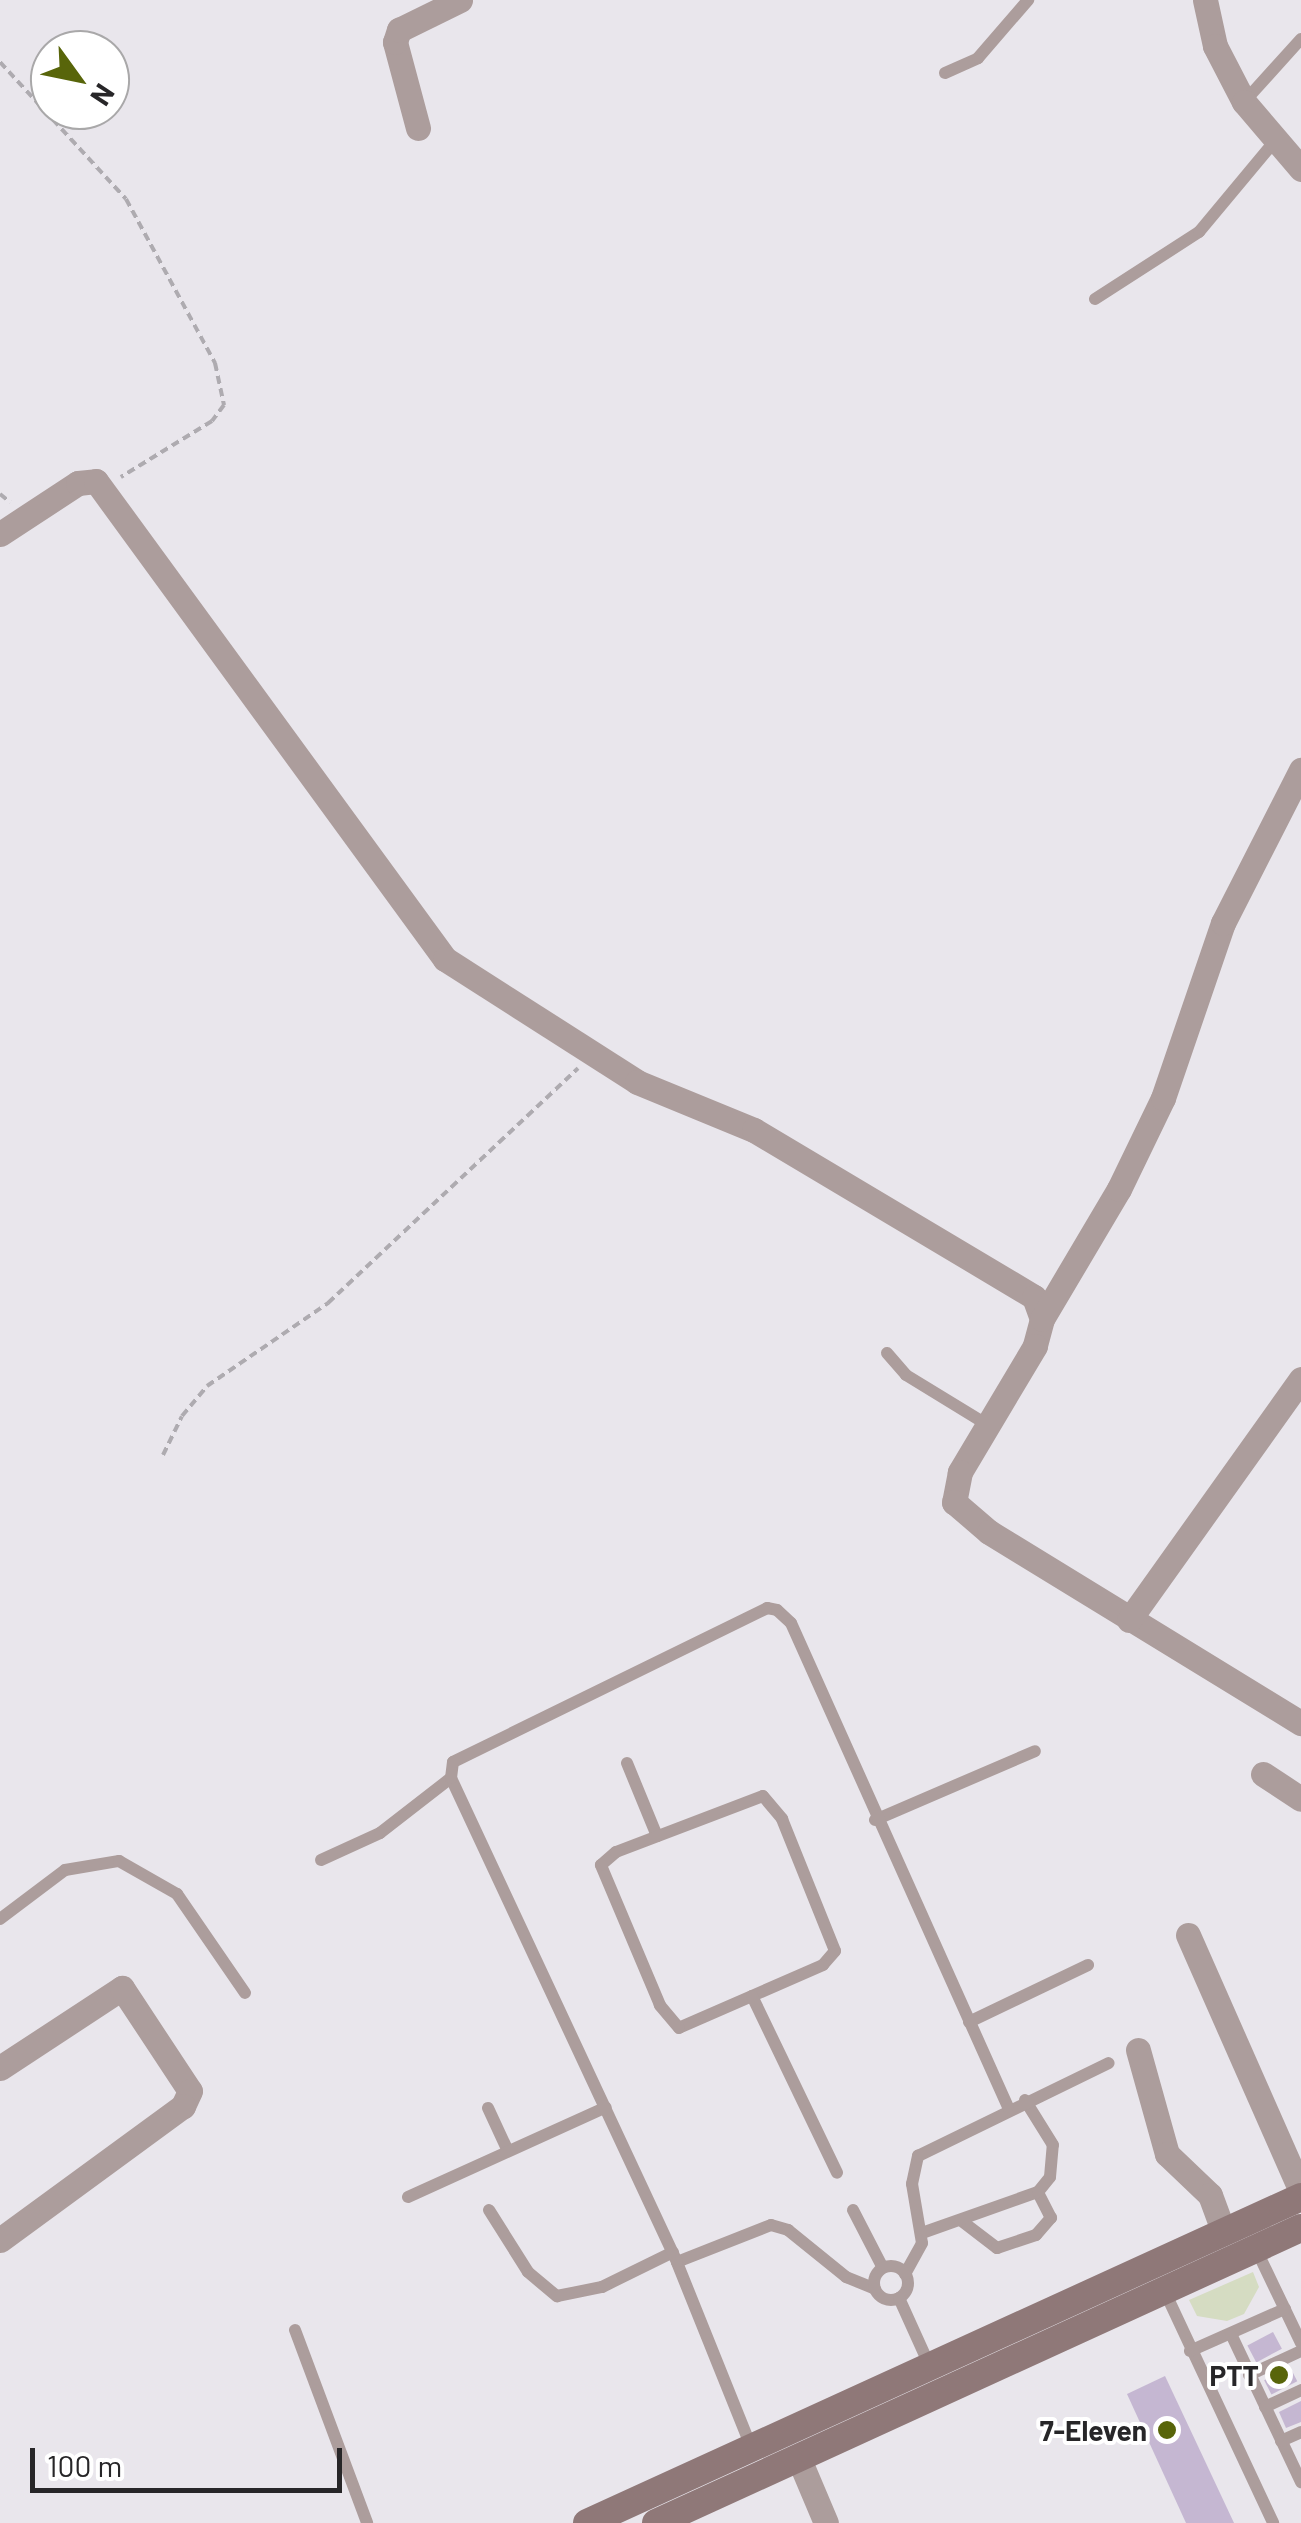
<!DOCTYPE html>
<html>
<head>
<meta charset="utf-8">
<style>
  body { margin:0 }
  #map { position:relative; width:1301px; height:2523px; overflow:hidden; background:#e9e6ec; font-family:Barlow,sans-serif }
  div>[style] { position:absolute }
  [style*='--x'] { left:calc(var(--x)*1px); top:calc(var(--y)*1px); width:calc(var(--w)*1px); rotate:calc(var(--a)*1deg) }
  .green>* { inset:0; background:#d5dcc2 }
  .building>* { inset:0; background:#c5b7d2; transform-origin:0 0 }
  .path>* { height:4px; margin-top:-2px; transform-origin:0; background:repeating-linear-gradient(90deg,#aeabb0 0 8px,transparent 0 13px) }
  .service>* { height:12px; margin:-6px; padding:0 6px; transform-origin:6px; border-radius:6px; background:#ac9d9c }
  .service>.ring { margin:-6px; padding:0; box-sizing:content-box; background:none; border:12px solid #ac9d9c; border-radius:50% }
  .minor>* { height:25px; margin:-12.5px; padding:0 12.5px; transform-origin:12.5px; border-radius:12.5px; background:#ac9d9c }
  .secondary>* { height:28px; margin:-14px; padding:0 14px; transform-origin:14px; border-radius:14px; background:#8f7878 }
  .dots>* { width:28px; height:28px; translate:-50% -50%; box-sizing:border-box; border:5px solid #fff; border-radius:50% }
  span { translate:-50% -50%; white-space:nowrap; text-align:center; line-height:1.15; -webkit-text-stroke:8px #fff; paint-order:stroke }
  .poi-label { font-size:28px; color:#272628; font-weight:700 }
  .right { translate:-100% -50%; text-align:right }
  .north { position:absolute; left:30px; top:30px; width:100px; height:100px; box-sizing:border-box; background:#fff; border:2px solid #a9a8a9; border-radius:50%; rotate:123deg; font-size:28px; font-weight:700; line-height:40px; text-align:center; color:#272628 }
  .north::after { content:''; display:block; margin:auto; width:35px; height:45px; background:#58650a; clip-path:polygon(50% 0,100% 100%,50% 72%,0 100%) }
  .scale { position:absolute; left:30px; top:2448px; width:312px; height:45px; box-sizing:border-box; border:5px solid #272628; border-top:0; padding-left:12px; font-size:30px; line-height:35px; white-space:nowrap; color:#272628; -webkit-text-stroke:8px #fff; paint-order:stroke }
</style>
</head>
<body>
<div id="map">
  <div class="green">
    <i style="clip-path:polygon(1253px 2272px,1259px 2287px,1244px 2314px,1227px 2321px,1197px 2316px,1189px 2300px)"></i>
  </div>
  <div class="building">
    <i style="left:1273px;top:2332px;width:19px;height:29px;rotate:62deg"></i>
    <i style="left:1290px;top:2367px;width:16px;height:29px;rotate:63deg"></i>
    <i style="clip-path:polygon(1165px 2376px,1212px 2476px,1234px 2523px,1186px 2523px,1127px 2394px)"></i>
    <i style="clip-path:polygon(1301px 2401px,1301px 2422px,1286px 2428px,1279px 2412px)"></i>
  </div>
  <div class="path">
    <i style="--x:0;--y:62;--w:186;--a:47.4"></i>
    <i style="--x:126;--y:199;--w:187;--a:61.5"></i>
    <i style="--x:215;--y:363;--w:43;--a:77.9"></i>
    <i style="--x:224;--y:405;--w:20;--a:127"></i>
    <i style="--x:212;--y:421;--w:107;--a:148.4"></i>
    <i style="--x:0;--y:494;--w:13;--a:39"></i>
    <i style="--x:163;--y:1455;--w:43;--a:-64"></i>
    <i style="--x:182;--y:1416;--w:39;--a:-50"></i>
    <i style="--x:207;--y:1386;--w:147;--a:-34.4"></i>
    <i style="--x:328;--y:1303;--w:343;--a:-43.2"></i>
  </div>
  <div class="service">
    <i style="--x:945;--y:73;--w:36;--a:-24"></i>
    <i style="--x:978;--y:58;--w:77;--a:-49.2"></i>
    <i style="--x:1244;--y:102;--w:85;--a:-47.9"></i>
    <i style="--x:1095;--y:299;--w:124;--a:-32.8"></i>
    <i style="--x:1199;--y:232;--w:117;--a:-50.2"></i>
    <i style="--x:887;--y:1353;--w:29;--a:49"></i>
    <i style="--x:906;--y:1375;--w:96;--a:31.4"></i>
    <i style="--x:627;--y:1763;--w:79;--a:67.7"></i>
    <i style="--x:763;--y:1796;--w:30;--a:50"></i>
    <i style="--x:782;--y:1819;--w:142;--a:68.1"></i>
    <i style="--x:835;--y:1951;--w:18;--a:131"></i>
    <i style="--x:823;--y:1965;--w:157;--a:156.4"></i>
    <i style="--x:679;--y:2028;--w:30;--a:-130"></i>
    <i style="--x:660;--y:2005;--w:152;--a:-112.9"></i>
    <i style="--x:601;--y:1865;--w:20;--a:-41"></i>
    <i style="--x:616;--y:1852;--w:157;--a:-20.9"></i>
    <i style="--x:875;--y:1820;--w:174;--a:-23.3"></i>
    <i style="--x:321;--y:1860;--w:65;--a:-24.6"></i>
    <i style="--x:380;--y:1833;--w:90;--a:-37.8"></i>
    <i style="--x:0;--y:1919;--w:81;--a:-37"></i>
    <i style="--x:65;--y:1870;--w:55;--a:-9.5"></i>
    <i style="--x:119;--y:1861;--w:67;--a:29.6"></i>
    <i style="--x:177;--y:1894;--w:120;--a:55.5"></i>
    <i style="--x:752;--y:1996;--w:196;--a:64.3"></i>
    <i style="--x:969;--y:2022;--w:132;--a:-25.6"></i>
    <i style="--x:488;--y:2108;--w:47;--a:65.1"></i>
    <i style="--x:408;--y:2197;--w:217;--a:-24.4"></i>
    <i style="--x:489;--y:2210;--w:73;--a:57.8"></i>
    <i style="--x:528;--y:2272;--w:38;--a:40"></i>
    <i style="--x:557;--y:2296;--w:46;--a:-11.3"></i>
    <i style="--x:602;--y:2287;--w:79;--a:-26.2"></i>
    <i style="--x:853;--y:2210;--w:65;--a:62.7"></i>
    <i style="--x:963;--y:2222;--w:43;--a:37.4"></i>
    <i style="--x:997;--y:2248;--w:41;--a:-18.4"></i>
    <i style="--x:1036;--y:2235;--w:23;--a:-49"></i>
    <i style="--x:1051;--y:2218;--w:29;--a:-117"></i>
    <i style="--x:922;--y:2233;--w:123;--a:-19.5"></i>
    <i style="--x:1038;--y:2192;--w:19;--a:-51"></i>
    <i style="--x:1050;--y:2177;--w:32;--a:-85"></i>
    <i style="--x:1053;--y:2145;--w:53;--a:-121.9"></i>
    <i style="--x:1256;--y:2249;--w:104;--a:64.4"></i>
    <i style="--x:677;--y:2262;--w:101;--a:-21.5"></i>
    <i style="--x:771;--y:2225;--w:18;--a:16"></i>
    <i style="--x:788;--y:2230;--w:75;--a:39"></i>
    <i style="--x:846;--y:2277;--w:31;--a:22"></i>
    <i class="ring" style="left:874px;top:2266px;width:22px;height:22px"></i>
    <i style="--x:905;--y:2274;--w:35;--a:-61"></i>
    <i style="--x:922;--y:2243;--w:60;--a:-99.6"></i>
    <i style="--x:912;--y:2184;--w:29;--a:-78"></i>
    <i style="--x:918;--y:2156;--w:212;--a:-26"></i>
    <i style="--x:1165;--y:2292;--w:255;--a:64.9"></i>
    <i style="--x:899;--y:2298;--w:78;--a:65.7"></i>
    <i style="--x:295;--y:2330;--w:206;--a:69.5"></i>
    <i style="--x:1231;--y:2334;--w:164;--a:64.7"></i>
    <i style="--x:1190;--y:2351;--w:104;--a:-23.9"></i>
    <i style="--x:1249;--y:2375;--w:57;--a:-24.8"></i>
    <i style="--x:1265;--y:2407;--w:40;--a:-25"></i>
    <i style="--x:1281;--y:2441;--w:22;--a:-24"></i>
    <i style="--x:752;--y:2449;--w:201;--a:-111.9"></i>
    <i style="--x:677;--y:2262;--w:534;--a:-115.03"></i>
    <i style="--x:451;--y:1778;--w:16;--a:-83"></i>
    <i style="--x:453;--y:1762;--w:350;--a:-26.1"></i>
    <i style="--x:767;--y:1608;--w:10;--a:11"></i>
    <i style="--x:777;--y:1610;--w:19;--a:43"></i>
    <i style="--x:791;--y:1623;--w:530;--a:65.85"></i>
  </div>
  <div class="minor">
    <i style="--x:1205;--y:0;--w:47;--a:77.7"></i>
    <i style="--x:1215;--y:46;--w:63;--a:62.6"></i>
    <i style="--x:1244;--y:102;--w:88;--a:49.6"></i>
    <i style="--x:418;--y:128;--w:89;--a:-105"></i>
    <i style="--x:395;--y:42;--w:13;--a:-72"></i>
    <i style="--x:399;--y:30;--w:68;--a:-26.2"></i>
    <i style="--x:0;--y:534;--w:93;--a:-33.2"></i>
    <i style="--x:78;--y:483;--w:18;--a:-6"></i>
    <i style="--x:96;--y:481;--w:592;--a:53.87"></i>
    <i style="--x:445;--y:959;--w:228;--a:32.6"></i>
    <i style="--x:637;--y:1082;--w:126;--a:22.3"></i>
    <i style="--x:754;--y:1130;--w:326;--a:30.8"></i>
    <i style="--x:1034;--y:1297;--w:23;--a:70"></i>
    <i style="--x:1042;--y:1319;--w:28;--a:105"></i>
    <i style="--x:1035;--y:1346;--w:147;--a:120.8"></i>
    <i style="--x:960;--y:1472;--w:31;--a:101"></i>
    <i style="--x:954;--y:1502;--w:46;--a:40.6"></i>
    <i style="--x:989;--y:1532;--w:366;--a:31.5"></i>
    <i style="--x:1042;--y:1319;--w:151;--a:-59.4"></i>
    <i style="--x:1119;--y:1189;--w:101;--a:-64.2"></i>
    <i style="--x:1163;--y:1098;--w:185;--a:-71.1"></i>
    <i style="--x:1223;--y:923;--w:172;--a:-63"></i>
    <i style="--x:1129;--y:1620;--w:296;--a:-54.5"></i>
    <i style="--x:1263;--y:1774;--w:45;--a:33.3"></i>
    <i style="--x:1188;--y:1935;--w:280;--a:66.2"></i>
    <i style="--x:1138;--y:2050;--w:108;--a:74.4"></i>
    <i style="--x:1167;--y:2154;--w:59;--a:43.6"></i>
    <i style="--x:1210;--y:2195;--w:40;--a:69.8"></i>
    <i style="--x:0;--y:2068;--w:146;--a:-33.3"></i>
    <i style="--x:122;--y:1988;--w:123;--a:56.6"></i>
    <i style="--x:190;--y:2091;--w:17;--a:115"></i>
    <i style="--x:183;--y:2106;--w:227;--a:143.8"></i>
    <i style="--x:799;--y:2459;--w:69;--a:67.1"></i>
  </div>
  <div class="secondary">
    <i style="--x:587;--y:2523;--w:785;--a:-24.54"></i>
    <i style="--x:656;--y:2523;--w:709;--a:-24.58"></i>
  </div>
  <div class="dots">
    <i style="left:1279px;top:2375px;background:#58650a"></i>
    <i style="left:1167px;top:2430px;background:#58650a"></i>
  </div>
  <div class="poi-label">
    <span class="right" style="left:1259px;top:2375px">PTT</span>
    <span class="right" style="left:1147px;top:2430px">7-Eleven</span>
  </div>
  <div class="north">N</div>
  <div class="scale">100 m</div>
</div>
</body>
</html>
